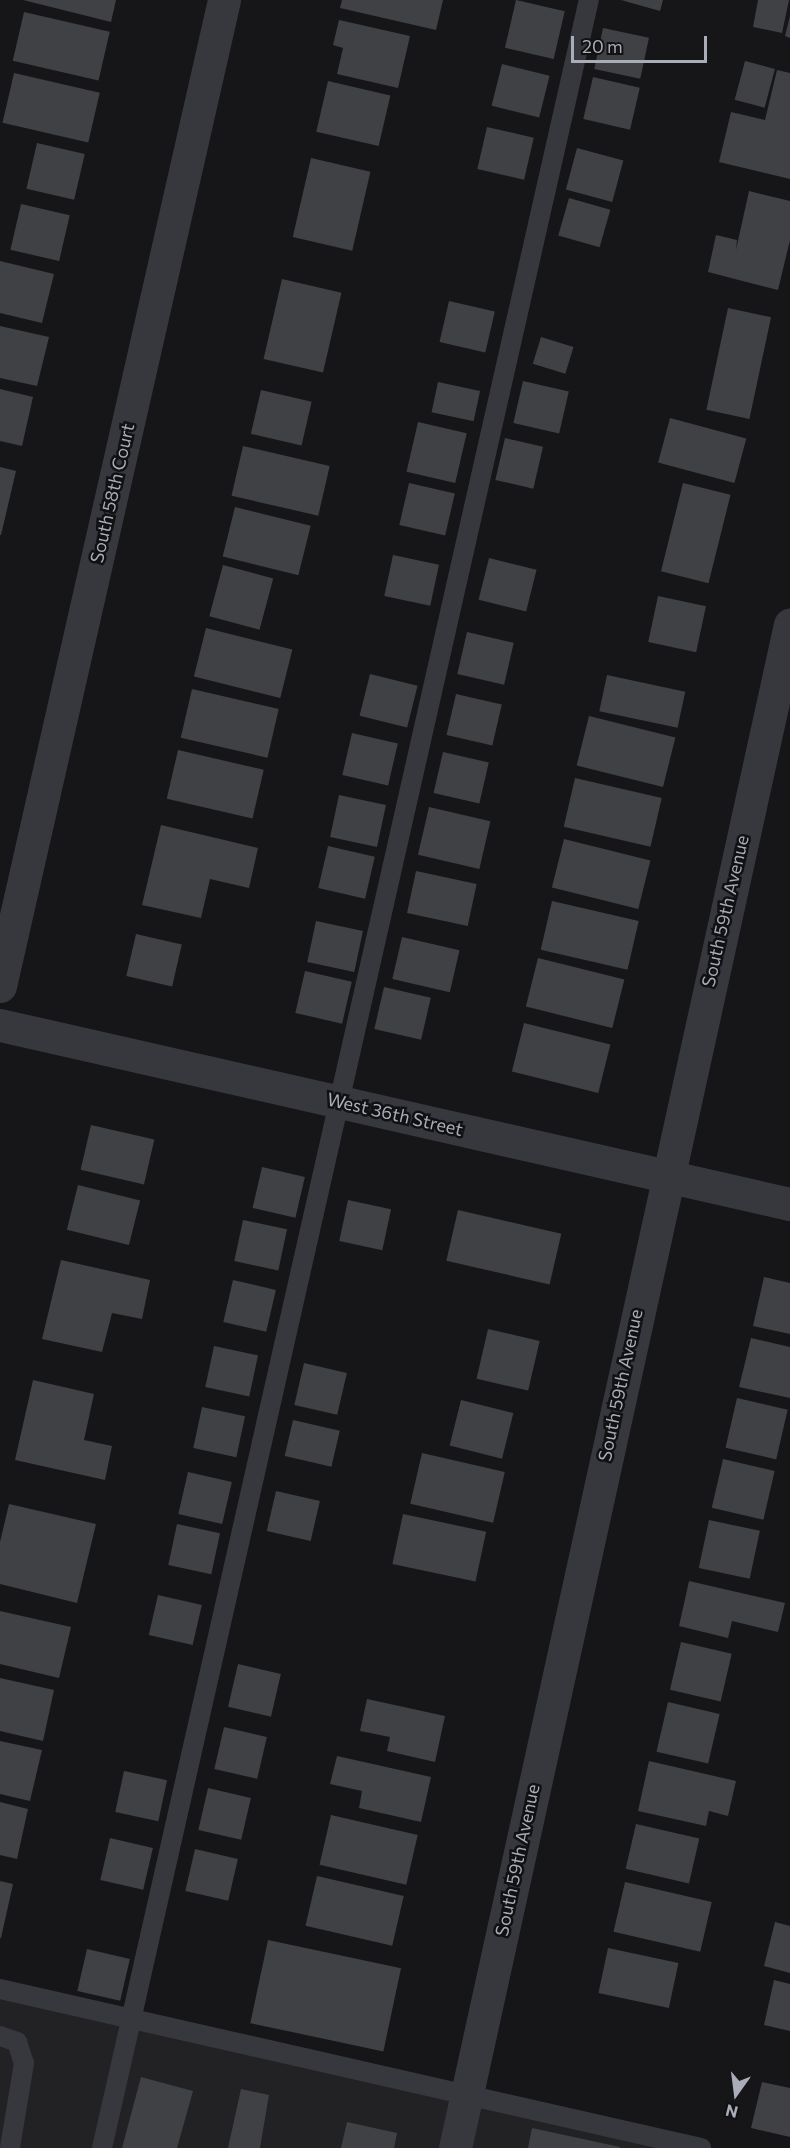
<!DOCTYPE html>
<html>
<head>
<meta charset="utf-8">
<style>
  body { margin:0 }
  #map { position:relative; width:790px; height:2148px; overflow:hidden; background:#161618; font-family:Commissioner,sans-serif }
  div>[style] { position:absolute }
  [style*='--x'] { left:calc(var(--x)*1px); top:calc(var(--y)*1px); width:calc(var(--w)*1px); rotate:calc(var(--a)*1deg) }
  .built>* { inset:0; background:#222225 }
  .building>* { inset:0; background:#404145; transform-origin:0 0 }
  .lane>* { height:20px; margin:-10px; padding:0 10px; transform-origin:10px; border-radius:10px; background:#37383d }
  .street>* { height:33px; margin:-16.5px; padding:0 16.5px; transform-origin:16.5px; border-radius:16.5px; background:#37383d }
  span { translate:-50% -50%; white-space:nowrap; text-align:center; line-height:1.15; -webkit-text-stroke:5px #111113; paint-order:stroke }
  .street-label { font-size:18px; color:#a8adb8 }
  .north { position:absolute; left:706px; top:2064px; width:60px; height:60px; -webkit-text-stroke:4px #111113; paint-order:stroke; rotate:194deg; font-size:16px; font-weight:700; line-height:24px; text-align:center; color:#a8adb8 }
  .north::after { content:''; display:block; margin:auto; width:21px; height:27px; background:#a8adb8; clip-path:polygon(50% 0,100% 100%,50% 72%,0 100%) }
  .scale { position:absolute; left:571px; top:36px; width:136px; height:27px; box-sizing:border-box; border:3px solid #a8adb8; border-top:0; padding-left:8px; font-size:18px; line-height:21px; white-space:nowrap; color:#a8adb8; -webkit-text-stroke:4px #111113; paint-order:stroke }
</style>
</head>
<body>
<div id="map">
  <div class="built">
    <i style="clip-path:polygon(0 1996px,669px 2148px,0 2148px)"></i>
  </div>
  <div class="building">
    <i style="clip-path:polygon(23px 0,116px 0,111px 22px)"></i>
    <i style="clip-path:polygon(342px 0,443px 0,436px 30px,340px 8px)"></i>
    <i style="left:516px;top:0;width:50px;height:49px;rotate:13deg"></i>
    <i style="clip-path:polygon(621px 0,663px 0,660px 11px)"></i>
    <i style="clip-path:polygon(758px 0,789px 0,782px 33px,753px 27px)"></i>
    <i style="left:24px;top:12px;width:88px;height:50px;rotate:13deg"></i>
    <i style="clip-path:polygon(790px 16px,790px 38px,785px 36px)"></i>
    <i style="clip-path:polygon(339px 20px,410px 36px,398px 88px,337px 74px,343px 48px,333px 45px)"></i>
    <i style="left:603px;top:28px;width:47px;height:42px;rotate:12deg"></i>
    <i style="left:745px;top:61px;width:31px;height:40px;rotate:15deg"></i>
    <i style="left:502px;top:64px;width:49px;height:43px;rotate:14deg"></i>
    <i style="clip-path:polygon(777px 70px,790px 73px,790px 179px,719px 162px,731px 112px,765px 120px)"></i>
    <i style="left:14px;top:73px;width:88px;height:51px;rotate:13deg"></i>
    <i style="left:593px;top:77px;width:48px;height:43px;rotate:13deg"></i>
    <i style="left:328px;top:81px;width:64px;height:52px;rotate:13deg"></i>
    <i style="left:487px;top:127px;width:48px;height:43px;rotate:13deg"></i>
    <i style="left:37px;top:143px;width:49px;height:47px;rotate:13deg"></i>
    <i style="left:577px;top:148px;width:48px;height:43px;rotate:15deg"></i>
    <i style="left:311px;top:158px;width:61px;height:81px;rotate:13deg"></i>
    <i style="clip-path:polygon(749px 191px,790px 201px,790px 240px,778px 290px,708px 272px,716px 235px,737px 240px,736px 250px)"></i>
    <i style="left:569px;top:198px;width:43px;height:39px;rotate:16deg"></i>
    <i style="left:21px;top:204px;width:50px;height:47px;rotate:13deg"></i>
    <i style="clip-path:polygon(0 261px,54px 274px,42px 323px,0 313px)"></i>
    <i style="left:282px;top:279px;width:61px;height:82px;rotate:13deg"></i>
    <i style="left:449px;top:301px;width:47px;height:42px;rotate:13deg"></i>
    <i style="left:728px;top:308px;width:44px;height:104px;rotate:12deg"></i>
    <i style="clip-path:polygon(0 326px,49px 337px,37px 386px,0 378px)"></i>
    <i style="left:541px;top:337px;width:34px;height:28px;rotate:17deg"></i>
    <i style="left:523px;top:381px;width:47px;height:43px;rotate:13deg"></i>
    <i style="left:438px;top:382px;width:43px;height:31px;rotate:12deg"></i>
    <i style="clip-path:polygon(0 389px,33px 397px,22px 446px,0 441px)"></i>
    <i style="left:261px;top:390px;width:52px;height:45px;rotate:13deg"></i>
    <i style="left:670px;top:418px;width:79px;height:46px;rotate:15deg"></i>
    <i style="left:418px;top:422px;width:50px;height:51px;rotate:13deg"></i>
    <i style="left:505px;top:438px;width:39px;height:43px;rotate:13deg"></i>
    <i style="left:243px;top:446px;width:89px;height:51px;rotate:13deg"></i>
    <i style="clip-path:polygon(0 467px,16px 471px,1px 535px,0 535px)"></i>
    <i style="left:409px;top:483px;width:47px;height:43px;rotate:13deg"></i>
    <i style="left:683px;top:483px;width:49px;height:91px;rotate:14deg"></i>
    <i style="left:235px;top:507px;width:78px;height:51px;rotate:14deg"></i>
    <i style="left:393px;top:555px;width:47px;height:42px;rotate:12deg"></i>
    <i style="left:489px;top:558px;width:49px;height:43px;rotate:14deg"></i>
    <i style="left:223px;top:565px;width:52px;height:53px;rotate:15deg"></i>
    <i style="left:658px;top:596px;width:49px;height:47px;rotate:12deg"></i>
    <i style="left:206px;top:628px;width:89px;height:50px;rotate:14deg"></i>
    <i style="left:467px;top:632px;width:48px;height:43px;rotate:13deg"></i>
    <i style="left:370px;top:674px;width:49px;height:43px;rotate:14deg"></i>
    <i style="left:607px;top:675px;width:80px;height:37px;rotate:12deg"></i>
    <i style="left:192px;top:689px;width:89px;height:50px;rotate:13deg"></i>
    <i style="left:456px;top:694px;width:47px;height:42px;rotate:13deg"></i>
    <i style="left:589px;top:716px;width:89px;height:51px;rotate:14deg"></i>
    <i style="left:352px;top:733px;width:47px;height:43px;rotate:13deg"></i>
    <i style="left:178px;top:750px;width:88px;height:50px;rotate:13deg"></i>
    <i style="left:443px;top:752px;width:47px;height:42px;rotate:13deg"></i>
    <i style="left:575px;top:778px;width:89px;height:50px;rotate:13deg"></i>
    <i style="left:339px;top:795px;width:48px;height:43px;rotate:12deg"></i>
    <i style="left:429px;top:807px;width:63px;height:49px;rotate:13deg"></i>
    <i style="clip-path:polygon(161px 825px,258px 848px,249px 888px,210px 879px,201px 918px,142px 905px)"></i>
    <i style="left:564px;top:839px;width:89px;height:50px;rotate:14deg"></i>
    <i style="left:328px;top:846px;width:48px;height:43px;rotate:13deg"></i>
    <i style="left:416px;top:871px;width:62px;height:43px;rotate:12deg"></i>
    <i style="left:552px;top:901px;width:89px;height:50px;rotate:13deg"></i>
    <i style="left:316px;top:921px;width:48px;height:42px;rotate:12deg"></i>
    <i style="left:136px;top:934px;width:47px;height:43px;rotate:13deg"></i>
    <i style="left:402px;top:937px;width:59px;height:43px;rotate:13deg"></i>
    <i style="left:538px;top:958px;width:89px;height:50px;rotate:14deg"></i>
    <i style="left:305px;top:971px;width:48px;height:43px;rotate:13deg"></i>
    <i style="left:384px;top:987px;width:48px;height:43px;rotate:13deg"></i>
    <i style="left:524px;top:1023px;width:89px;height:50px;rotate:14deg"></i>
    <i style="left:91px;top:1125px;width:65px;height:46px;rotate:13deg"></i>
    <i style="left:262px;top:1167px;width:44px;height:42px;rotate:13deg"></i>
    <i style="left:78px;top:1185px;width:64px;height:46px;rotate:14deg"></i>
    <i style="left:348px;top:1200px;width:44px;height:42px;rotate:12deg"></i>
    <i style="left:458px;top:1210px;width:106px;height:52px;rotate:13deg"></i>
    <i style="left:243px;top:1220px;width:45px;height:42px;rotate:12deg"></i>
    <i style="clip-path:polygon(61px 1260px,150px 1280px,142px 1319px,112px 1313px,102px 1352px,42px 1339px)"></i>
    <i style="clip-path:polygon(764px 1277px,790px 1283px,790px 1334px,753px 1326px)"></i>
    <i style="left:233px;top:1280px;width:44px;height:43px;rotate:13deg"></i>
    <i style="left:488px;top:1329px;width:53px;height:51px;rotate:13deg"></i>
    <i style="clip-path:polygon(751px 1338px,790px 1347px,790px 1398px,739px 1387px)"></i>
    <i style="left:214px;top:1346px;width:45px;height:42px;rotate:12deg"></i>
    <i style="left:304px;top:1363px;width:44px;height:43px;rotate:13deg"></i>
    <i style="clip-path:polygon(33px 1380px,94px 1394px,84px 1440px,112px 1446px,105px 1480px,15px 1460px)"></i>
    <i style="left:737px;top:1398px;width:52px;height:51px;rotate:13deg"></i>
    <i style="left:461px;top:1400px;width:54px;height:47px;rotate:14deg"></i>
    <i style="left:202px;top:1407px;width:44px;height:42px;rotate:12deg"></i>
    <i style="left:293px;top:1420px;width:48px;height:37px;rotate:13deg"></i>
    <i style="left:422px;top:1453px;width:85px;height:52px;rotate:13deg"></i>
    <i style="left:723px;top:1459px;width:53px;height:50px;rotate:13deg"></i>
    <i style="left:188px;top:1472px;width:45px;height:43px;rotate:13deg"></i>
    <i style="left:276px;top:1491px;width:45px;height:41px;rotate:13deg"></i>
    <i style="clip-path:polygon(9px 1504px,96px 1524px,77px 1603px,0 1584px,0 1542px)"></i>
    <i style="left:403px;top:1514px;width:85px;height:51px;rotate:12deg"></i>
    <i style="left:709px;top:1520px;width:52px;height:49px;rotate:12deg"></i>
    <i style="left:177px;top:1524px;width:44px;height:42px;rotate:12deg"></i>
    <i style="clip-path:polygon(689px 1581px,785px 1603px,778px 1632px,732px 1621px,728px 1638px,679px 1626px)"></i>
    <i style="left:158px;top:1595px;width:45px;height:41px;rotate:13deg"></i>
    <i style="clip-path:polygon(0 1611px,71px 1627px,59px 1678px,0 1664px)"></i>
    <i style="left:681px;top:1642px;width:52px;height:49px;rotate:13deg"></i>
    <i style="left:238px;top:1664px;width:44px;height:44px;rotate:13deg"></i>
    <i style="clip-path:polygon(0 1678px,54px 1690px,43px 1741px,0 1731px)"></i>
    <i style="clip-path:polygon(367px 1699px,445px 1716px,435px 1762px,387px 1751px,390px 1737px,360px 1731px)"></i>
    <i style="left:668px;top:1702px;width:53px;height:51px;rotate:13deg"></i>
    <i style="left:224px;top:1727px;width:44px;height:43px;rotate:13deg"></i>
    <i style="clip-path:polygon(0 1741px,42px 1750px,30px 1801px,0 1794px)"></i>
    <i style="clip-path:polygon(337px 1756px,431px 1777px,421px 1822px,359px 1808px,362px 1791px,330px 1784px)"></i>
    <i style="clip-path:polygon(649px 1761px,736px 1781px,728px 1816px,709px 1811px,706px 1826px,638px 1811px)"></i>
    <i style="left:124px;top:1771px;width:44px;height:42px;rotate:12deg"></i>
    <i style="left:208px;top:1788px;width:44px;height:43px;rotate:13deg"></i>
    <i style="clip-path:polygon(0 1802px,28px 1809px,17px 1859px,0 1855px)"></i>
    <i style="left:331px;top:1815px;width:89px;height:51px;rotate:13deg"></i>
    <i style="left:636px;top:1824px;width:65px;height:46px;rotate:13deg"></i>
    <i style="left:110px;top:1838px;width:44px;height:43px;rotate:13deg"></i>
    <i style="left:195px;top:1849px;width:44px;height:43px;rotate:13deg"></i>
    <i style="left:317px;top:1876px;width:89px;height:51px;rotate:13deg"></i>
    <i style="clip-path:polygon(0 1881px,13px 1884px,1px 1938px,0 1938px)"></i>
    <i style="left:625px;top:1882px;width:89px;height:51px;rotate:13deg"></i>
    <i style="clip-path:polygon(775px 1922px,790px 1926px,790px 1973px,764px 1966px)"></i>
    <i style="left:268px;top:1940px;width:136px;height:85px;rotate:12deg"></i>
    <i style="left:608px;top:1948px;width:72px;height:46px;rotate:12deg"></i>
    <i style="left:87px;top:1949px;width:44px;height:43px;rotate:13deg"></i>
    <i style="clip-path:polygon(774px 1980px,790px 1984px,790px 2031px,764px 2025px)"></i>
    <i style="clip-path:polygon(141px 2077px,193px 2091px,177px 2148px,122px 2148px)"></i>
    <i style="clip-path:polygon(762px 2082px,790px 2088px,790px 2137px,751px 2128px)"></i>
    <i style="clip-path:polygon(241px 2089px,269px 2095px,260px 2148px,228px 2148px)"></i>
    <i style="clip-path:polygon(347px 2122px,397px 2133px,394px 2148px,341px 2148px)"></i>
    <i style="clip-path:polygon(532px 2128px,620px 2147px,620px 2148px,528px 2148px)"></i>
  </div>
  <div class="lane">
    <i style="--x:0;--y:1989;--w:719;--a:12.78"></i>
    <i style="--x:0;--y:2036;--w:18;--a:19"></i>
    <i style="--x:17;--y:2042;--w:22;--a:72"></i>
    <i style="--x:24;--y:2063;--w:86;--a:99.4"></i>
    <i style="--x:102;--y:2148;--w:2203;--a:-77.23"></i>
  </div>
  <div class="street">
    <i style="--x:0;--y:986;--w:1011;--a:-77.2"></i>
    <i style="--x:0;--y:1025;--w:810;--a:12.77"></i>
    <i style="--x:455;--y:2148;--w:1560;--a:-77.6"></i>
  </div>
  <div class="street-label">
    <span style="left:112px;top:493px;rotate:-77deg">South 58th Court</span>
    <span style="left:725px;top:911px;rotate:-77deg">South 59th Avenue</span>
    <span style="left:395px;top:1114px;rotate:13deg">West 36th Street</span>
    <span style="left:620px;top:1385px;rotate:-78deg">South 59th Avenue</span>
    <span style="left:517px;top:1860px;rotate:-78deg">South 59th Avenue</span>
  </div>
  <div class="north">N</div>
  <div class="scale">20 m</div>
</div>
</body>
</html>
